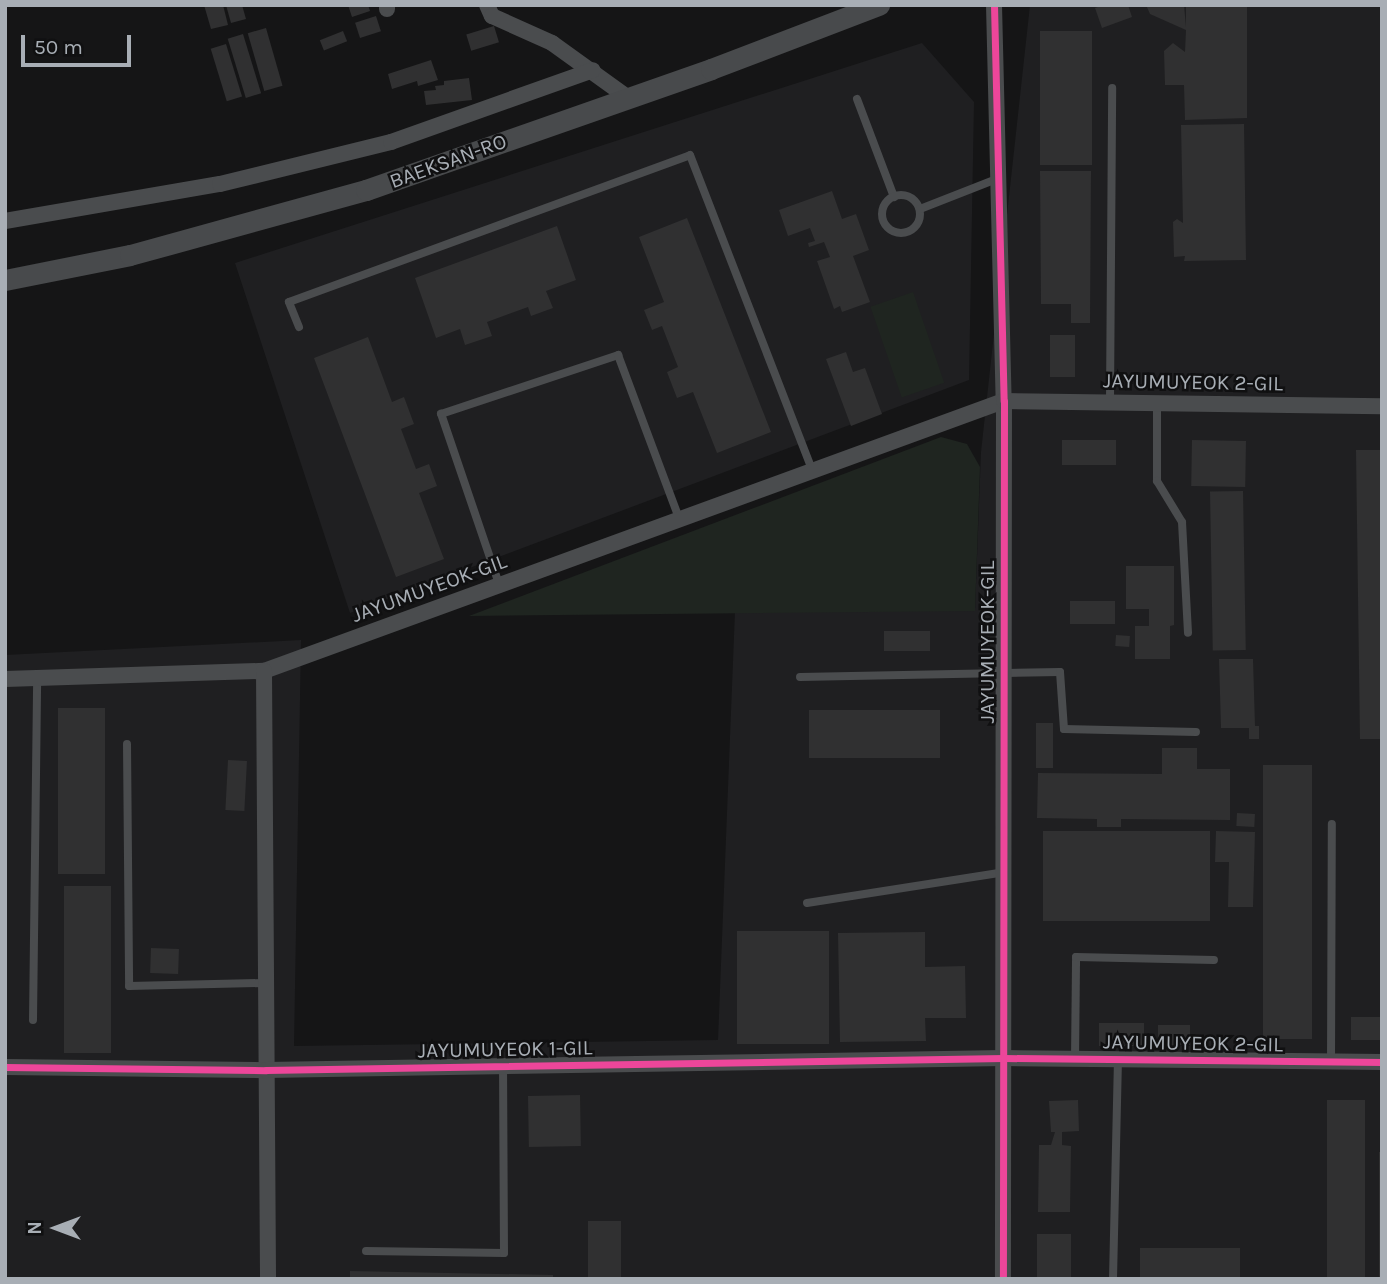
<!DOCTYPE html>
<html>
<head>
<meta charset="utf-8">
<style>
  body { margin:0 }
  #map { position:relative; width:1387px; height:1284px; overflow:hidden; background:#151516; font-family:Karla,sans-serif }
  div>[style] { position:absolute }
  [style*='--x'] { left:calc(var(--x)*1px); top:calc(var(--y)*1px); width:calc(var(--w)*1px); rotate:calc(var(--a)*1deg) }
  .built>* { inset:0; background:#1f1f21 }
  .green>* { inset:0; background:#1f2520; transform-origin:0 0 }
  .building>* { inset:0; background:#303031; transform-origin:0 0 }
  .lane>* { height:8px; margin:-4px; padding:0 4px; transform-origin:4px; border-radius:4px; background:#4a4c4e }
  .lane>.ring { margin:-4px; padding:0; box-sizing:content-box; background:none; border:8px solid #4a4c4e; border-radius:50% }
  .street>* { height:16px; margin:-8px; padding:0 8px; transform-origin:8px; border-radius:8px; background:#4a4c4e }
  .secondary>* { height:21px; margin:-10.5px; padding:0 10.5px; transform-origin:10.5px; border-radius:10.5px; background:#484a4c }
  .cycleway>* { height:7px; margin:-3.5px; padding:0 3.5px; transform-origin:3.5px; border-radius:3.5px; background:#ed469a }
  span { translate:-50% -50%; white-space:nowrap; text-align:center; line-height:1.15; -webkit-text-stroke:5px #101011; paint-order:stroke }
  .street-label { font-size:21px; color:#a8aeb5 }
  .frame { position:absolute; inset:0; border:7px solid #a8aeb5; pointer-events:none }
  .north { position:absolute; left:21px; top:1193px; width:70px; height:70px; -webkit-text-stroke:5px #101011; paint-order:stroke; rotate:270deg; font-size:19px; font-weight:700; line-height:28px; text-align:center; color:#a8aeb5 }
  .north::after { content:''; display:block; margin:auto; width:24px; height:32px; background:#a8aeb5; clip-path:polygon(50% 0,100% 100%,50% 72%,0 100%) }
  .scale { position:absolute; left:21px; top:35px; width:110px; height:32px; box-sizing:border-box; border:4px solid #a8aeb5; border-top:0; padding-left:9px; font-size:21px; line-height:24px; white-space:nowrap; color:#a8aeb5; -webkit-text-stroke:5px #101011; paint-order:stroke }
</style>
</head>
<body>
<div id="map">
  <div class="built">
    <i style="clip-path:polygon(1030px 5px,1382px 5px,1382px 1279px,5px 1279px,5px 655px,301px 640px,294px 1046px,718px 1040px,735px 611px,975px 611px,981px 452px)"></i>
    <i style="clip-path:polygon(922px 43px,974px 102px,969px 380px,350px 613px,235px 263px)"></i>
  </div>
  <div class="green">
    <i style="left:913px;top:292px;width:96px;height:45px;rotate:71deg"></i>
    <i style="clip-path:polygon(941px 437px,967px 444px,980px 467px,975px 611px,469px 616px)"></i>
  </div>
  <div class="building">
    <i style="clip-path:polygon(204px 5px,223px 5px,228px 25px,211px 29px)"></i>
    <i style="clip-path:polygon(226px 5px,242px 5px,246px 19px,231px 23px)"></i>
    <i style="clip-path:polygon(348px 5px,368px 5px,370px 11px,352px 17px)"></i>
    <i style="clip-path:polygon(1103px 5px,1128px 5px,1132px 17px,1102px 28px,1095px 8px)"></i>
    <i style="clip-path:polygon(1146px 5px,1184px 5px,1186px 27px,1186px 5px,1247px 5px,1247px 118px,1185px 120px,1184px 85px,1165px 85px,1164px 51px,1173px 43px,1185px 52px,1186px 30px,1150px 14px)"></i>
    <i style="left:376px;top:16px;width:16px;height:22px;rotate:72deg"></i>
    <i style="left:494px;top:26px;width:17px;height:29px;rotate:73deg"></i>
    <i style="left:266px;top:28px;width:60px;height:19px;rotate:74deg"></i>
    <i style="left:343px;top:31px;width:11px;height:25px;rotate:68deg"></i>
    <i style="left:1040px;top:31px;width:52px;height:134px"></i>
    <i style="left:243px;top:34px;width:62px;height:16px;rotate:73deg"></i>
    <i style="left:226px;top:44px;width:55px;height:16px;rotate:73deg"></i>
    <i style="clip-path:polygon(431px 60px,438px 80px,418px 86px,417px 81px,392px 89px,388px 74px)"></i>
    <i style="clip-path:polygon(469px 78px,472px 100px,426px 105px,424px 91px,436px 90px,435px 86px,444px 85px,444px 81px)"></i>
    <i style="clip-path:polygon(1244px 124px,1246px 260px,1184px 261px,1185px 256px,1174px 257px,1173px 222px,1177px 219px,1183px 223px,1181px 125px)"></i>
    <i style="clip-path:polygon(1040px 171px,1091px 171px,1090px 323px,1071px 323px,1071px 304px,1041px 304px)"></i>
    <i style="clip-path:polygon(832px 191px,842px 219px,856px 214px,869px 250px,853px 256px,870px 302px,842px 312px,840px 306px,834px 309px,817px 261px,830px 257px,824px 242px,809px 247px,808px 243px,815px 241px,810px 228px,788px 236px,779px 210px)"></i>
    <i style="clip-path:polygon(687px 218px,771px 432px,717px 453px,693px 392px,677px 398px,667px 372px,678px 367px,662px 326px,652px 330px,644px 310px,664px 302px,639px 237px)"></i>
    <i style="clip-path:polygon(557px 226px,576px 280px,546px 291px,553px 308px,531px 316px,528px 307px,487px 322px,492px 336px,465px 345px,460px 329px,436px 338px,415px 278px)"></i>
    <i style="left:1050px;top:335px;width:25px;height:42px"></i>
    <i style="clip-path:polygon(368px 337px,392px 402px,404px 397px,414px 424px,401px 429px,416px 469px,429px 464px,437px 486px,419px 493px,444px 559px,396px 577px,314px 358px)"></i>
    <i style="clip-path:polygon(846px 352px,853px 372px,865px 368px,882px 414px,851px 426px,826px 359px)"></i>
    <i style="left:1062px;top:440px;width:54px;height:25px"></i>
    <i style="left:1192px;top:440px;width:54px;height:46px;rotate:1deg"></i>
    <i style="clip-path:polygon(1356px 450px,1382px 450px,1382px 739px,1360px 739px)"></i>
    <i style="left:1243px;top:491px;width:159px;height:33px;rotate:89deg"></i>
    <i style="clip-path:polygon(1126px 566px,1174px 566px,1174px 625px,1170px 626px,1170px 659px,1135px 659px,1135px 626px,1149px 626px,1149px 609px,1126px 609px)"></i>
    <i style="left:1115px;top:601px;width:23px;height:45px;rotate:90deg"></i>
    <i style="left:884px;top:631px;width:46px;height:20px"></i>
    <i style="left:1116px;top:635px;width:14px;height:11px;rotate:4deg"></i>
    <i style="clip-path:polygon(1219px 659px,1253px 659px,1255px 726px,1259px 726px,1259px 739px,1249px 739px,1249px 728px,1221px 728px)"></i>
    <i style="left:58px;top:708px;width:47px;height:166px"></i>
    <i style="left:809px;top:710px;width:131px;height:48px"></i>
    <i style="left:1036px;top:723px;width:17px;height:45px"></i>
    <i style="clip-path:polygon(1162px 748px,1197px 748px,1197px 769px,1230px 769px,1230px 820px,1121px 819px,1121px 827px,1097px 827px,1097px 819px,1037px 818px,1038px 773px,1162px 774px)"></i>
    <i style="left:228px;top:760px;width:19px;height:50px;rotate:3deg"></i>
    <i style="left:1263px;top:765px;width:49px;height:274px"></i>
    <i style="left:1237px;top:813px;width:18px;height:13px;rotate:3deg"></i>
    <i style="left:1210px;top:831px;width:90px;height:167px;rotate:90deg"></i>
    <i style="clip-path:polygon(1216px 831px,1255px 832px,1253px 907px,1228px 907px,1229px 862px,1215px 862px)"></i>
    <i style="left:64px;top:886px;width:47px;height:167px"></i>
    <i style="left:737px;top:931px;width:92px;height:113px"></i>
    <i style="clip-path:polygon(925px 932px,925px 967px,965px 966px,966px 1018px,925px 1018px,926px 1041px,840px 1042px,838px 933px)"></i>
    <i style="left:151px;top:948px;width:28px;height:25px;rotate:2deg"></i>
    <i style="left:1351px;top:1017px;width:31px;height:23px"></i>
    <i style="left:1099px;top:1023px;width:45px;height:23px"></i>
    <i style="left:1190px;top:1025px;width:20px;height:32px;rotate:90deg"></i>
    <i style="left:580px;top:1095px;width:51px;height:52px;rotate:89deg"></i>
    <i style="clip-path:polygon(1078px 1100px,1079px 1131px,1062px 1132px,1062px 1145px,1071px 1146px,1070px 1212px,1038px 1212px,1039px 1145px,1051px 1145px,1055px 1132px,1051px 1132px,1049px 1101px)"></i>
    <i style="left:1327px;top:1100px;width:38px;height:179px"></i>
    <i style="left:1379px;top:1152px;width:3px;height:127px"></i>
    <i style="left:588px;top:1221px;width:33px;height:58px"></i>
    <i style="left:1037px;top:1234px;width:34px;height:45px"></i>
    <i style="left:1140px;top:1248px;width:100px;height:31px"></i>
    <i style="clip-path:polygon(350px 1271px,553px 1275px,553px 1279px,350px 1279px)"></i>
  </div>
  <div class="lane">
    <i style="--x:857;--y:99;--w:105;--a:69.3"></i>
    <i class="ring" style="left:882px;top:195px;width:30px;height:30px"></i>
    <i style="--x:920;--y:209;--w:85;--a:-21.4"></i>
    <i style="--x:299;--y:327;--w:27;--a:-112"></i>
    <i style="--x:289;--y:302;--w:427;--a:-20.1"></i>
    <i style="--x:690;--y:155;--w:338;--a:68.8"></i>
    <i style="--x:1110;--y:401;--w:313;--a:-89.6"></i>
    <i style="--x:1157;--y:401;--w:80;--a:90"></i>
    <i style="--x:1157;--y:481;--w:48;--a:58.6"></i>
    <i style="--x:1182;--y:522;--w:111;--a:86.9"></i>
    <i style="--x:499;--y:584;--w:180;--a:-108.8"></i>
    <i style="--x:441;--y:414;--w:187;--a:-18.4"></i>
    <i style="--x:618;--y:355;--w:174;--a:69.5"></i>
    <i style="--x:800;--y:677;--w:260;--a:-1.1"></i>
    <i style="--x:1060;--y:672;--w:57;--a:86"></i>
    <i style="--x:1064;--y:729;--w:132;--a:1.3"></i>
    <i style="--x:127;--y:744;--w:242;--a:89.5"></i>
    <i style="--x:129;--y:986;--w:137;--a:-1.3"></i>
    <i style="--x:807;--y:903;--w:199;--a:-8.9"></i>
    <i style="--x:33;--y:1020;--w:342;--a:-89.3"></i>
    <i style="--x:1075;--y:1059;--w:102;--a:-89.4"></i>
    <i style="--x:1076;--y:957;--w:138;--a:1.2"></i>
    <i style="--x:1331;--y:1062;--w:238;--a:-89.8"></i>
    <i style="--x:366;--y:1251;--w:138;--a:0.8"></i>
    <i style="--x:504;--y:1253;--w:187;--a:-90.3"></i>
    <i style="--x:1113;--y:1279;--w:220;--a:-88.7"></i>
  </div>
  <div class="street">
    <i style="--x:387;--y:5;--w:4;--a:90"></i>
    <i style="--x:487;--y:5;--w:12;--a:66"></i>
    <i style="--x:492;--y:16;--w:66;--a:24.2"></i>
    <i style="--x:552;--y:43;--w:92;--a:35.8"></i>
    <i style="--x:994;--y:5;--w:396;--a:88.6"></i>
    <i style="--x:1004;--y:401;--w:878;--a:90.07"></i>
    <i style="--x:5;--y:221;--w:218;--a:-9.8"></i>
    <i style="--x:220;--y:184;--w:176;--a:-13.8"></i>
    <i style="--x:391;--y:142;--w:214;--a:-19.6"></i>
    <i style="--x:264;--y:671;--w:788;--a:-20.05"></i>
    <i style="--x:1004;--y:401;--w:378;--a:0.8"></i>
    <i style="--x:5;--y:679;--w:259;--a:-1.8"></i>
    <i style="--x:264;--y:671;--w:608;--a:89.62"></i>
    <i style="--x:5;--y:1067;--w:261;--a:0.7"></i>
    <i style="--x:266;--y:1070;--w:738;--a:-0.93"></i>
    <i style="--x:1004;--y:1058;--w:378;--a:0.6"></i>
  </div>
  <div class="secondary">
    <i style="--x:5;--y:280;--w:127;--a:-11.3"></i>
    <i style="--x:130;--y:255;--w:245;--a:-15.4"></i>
    <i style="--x:366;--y:190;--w:366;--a:-19.3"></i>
    <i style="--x:711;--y:69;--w:180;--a:-20.9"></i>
  </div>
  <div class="cycleway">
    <i style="--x:994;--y:5;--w:396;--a:88.6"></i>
    <i style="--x:1004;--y:401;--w:878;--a:90.07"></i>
    <i style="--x:5;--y:1067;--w:261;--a:0.7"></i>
    <i style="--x:266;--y:1070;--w:738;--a:-0.93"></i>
    <i style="--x:1004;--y:1058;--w:378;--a:0.6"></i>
  </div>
  <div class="street-label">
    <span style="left:448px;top:161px;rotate:-20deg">BAEKSAN-RO</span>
    <span style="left:1193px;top:382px;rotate:1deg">JAYUMUYEOK 2-GIL</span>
    <span style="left:429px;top:588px;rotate:-20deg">JAYUMUYEOK-GIL</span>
    <span style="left:987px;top:642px;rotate:-90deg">JAYUMUYEOK-GIL</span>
    <span style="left:1193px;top:1043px;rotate:1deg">JAYUMUYEOK 2-GIL</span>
    <span style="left:505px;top:1049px;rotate:-1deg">JAYUMUYEOK 1-GIL</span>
  </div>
  <div class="frame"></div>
  <div class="north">N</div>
  <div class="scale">50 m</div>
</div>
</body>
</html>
